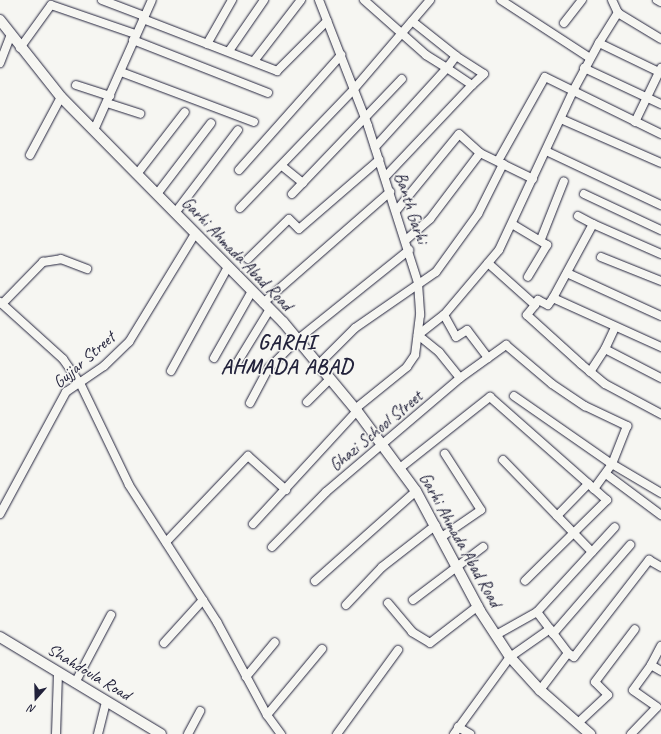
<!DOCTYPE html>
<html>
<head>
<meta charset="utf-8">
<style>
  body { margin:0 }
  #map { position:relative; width:661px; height:734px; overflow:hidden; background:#f6f6f2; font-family:Caveat,sans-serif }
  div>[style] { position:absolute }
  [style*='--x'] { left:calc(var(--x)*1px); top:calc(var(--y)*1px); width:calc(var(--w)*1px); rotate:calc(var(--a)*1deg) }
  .roads { filter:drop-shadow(0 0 1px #22223b) drop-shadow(0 0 1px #22223b) }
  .minor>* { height:8px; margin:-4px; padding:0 4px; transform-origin:4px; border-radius:4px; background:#f6f6f2 }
  .tertiary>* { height:10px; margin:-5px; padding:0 5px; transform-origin:5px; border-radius:5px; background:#f6f6f2 }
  span { translate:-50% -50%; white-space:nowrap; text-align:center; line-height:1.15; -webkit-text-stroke:3px #f6f6f2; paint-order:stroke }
  .street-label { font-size:17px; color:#22223b }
  .district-label { font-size:21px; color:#22223b; font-weight:700; letter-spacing:1px }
  .north { position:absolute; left:16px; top:678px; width:40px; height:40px; -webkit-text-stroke:3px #f6f6f2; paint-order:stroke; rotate:200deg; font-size:11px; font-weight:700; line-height:16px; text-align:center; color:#22223b }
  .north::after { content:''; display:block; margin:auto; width:14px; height:18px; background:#22223b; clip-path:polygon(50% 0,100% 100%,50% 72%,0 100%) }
</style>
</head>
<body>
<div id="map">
  <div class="roads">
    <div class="minor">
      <i style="--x:102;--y:0;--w:45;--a:20.9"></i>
      <i style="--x:319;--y:0;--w:135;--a:68.7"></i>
      <i style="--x:368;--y:126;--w:165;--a:72.3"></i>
      <i style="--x:418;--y:283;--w:32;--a:86"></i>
      <i style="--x:420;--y:315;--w:40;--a:97.1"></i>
      <i style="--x:415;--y:355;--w:14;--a:124"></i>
      <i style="--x:407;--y:367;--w:67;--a:141.1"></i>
      <i style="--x:364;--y:0;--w:83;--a:41.6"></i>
      <i style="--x:426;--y:55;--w:25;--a:32"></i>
      <i style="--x:447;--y:68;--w:107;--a:132.3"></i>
      <i style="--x:501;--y:0;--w:106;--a:33.1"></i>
      <i style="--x:612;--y:0;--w:14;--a:65"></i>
      <i style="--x:618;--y:13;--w:50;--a:31.2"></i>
      <i style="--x:657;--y:0;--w:4;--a:27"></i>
      <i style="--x:143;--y:19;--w:144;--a:21.2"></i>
      <i style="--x:277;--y:71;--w:71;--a:-45"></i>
      <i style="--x:564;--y:23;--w:29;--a:-52"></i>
      <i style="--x:133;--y:40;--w:145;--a:21.4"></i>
      <i style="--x:599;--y:43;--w:36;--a:-58"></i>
      <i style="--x:207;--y:44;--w:51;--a:-60.4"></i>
      <i style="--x:20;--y:48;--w:53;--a:-54.2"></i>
      <i style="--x:51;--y:5;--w:89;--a:19"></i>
      <i style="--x:229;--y:51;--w:62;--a:-55.5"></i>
      <i style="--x:456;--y:56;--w:33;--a:33"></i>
      <i style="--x:484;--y:74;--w:16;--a:137"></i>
      <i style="--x:254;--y:61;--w:77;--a:-52.4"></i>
      <i style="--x:0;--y:63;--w:30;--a:-69"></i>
      <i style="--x:584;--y:68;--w:85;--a:25.1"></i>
      <i style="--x:121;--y:72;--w:142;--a:20.6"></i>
      <i style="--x:76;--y:85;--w:36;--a:18"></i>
      <i style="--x:107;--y:103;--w:35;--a:18"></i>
      <i style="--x:561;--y:119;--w:109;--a:23.7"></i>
      <i style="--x:635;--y:122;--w:60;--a:-64.3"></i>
      <i style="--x:94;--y:130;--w:142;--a:-66"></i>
      <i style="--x:546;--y:151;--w:127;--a:25.2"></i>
      <i style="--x:480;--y:153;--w:59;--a:26.1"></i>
      <i style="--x:30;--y:155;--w:66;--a:-61.9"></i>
      <i style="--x:498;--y:161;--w:96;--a:-60.8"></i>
      <i style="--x:545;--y:77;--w:129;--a:26.2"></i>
      <i style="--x:282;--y:166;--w:27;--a:39"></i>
      <i style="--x:239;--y:170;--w:154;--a:-48.4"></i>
      <i style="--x:137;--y:174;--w:78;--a:-52.3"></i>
      <i style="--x:385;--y:177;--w:127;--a:-46.6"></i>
      <i style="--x:472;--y:85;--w:30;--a:-146"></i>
      <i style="--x:447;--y:68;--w:15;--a:-53"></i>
      <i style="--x:456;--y:56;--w:56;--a:-141.5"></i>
      <i style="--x:157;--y:194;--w:89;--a:-52.7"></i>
      <i style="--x:292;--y:194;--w:159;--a:-46.3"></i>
      <i style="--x:584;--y:194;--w:85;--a:25.1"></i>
      <i style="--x:240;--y:208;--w:165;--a:-46.2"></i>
      <i style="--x:354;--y:89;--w:117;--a:-49.5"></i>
      <i style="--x:396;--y:211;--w:99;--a:-50.7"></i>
      <i style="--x:459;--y:134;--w:28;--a:42"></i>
      <i style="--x:480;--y:153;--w:83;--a:127.1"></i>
      <i style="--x:430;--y:219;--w:32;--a:139"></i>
      <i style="--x:175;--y:213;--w:104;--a:-52.8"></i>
      <i style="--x:578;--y:216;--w:17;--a:28"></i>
      <i style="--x:512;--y:224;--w:41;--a:31"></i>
      <i style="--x:547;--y:245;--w:37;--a:121"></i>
      <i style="--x:541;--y:239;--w:62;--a:-68.4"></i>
      <i style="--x:661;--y:254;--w:74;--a:-156.2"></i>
      <i style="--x:593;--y:224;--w:84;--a:118.4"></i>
      <i style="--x:553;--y:298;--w:119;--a:24.4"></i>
      <i style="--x:601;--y:257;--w:65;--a:21.8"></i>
      <i style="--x:248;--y:259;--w:57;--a:-44.3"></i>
      <i style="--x:289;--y:219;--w:14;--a:45"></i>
      <i style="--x:299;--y:229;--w:106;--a:-40.8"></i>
      <i style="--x:488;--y:263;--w:63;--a:41.8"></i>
      <i style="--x:535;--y:305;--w:13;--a:129"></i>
      <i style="--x:527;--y:315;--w:73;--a:42.2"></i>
      <i style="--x:581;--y:364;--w:31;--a:40"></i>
      <i style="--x:605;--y:384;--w:64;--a:28.2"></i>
      <i style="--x:567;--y:273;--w:103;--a:24.6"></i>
      <i style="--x:0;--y:302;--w:85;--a:42.1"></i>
      <i style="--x:63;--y:359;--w:29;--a:55"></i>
      <i style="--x:80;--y:383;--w:113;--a:64.3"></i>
      <i style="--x:129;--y:485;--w:163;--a:57.3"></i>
      <i style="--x:217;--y:622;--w:106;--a:61.7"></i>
      <i style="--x:267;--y:715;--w:24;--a:54"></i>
      <i style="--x:263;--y:303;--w:169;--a:-41.2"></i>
      <i style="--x:2;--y:304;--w:59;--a:-45.7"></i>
      <i style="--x:43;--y:262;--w:18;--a:-9"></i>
      <i style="--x:61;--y:259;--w:28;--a:21"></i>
      <i style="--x:535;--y:305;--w:6;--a:-59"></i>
      <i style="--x:538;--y:300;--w:11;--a:27"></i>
      <i style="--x:548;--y:305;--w:9;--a:-54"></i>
      <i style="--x:444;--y:315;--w:25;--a:61"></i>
      <i style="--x:456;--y:337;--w:13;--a:-32"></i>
      <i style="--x:467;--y:330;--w:35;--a:53"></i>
      <i style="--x:605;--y:349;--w:23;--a:-65"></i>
      <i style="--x:214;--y:358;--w:77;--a:-60.4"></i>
      <i style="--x:237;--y:363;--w:63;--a:-58.6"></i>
      <i style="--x:318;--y:365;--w:52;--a:-45"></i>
      <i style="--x:355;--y:328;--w:98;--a:-34.7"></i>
      <i style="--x:436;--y:272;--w:72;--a:-54.1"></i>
      <i style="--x:478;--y:214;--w:56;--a:-63.4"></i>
      <i style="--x:171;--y:371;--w:119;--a:-61.3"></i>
      <i style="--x:590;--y:372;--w:27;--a:-57"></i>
      <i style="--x:605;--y:349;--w:63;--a:27.4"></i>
      <i style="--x:460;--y:378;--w:33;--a:-129"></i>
      <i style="--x:439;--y:352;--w:27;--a:-141"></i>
      <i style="--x:418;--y:335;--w:33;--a:-38"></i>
      <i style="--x:444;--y:315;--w:85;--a:-49.8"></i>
      <i style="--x:499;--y:250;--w:175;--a:-65"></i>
      <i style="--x:573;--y:91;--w:55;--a:-61.6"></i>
      <i style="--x:599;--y:43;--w:69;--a:25.8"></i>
      <i style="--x:514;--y:396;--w:119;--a:34.8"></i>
      <i style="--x:612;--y:464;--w:57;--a:30.6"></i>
      <i style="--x:307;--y:402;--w:33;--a:-45"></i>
      <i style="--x:250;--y:403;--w:40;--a:-62"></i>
      <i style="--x:269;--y:368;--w:40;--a:-45"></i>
      <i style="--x:297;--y:340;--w:144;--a:-38.8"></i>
      <i style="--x:503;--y:460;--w:128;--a:45.9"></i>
      <i style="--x:400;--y:468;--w:115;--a:-38.3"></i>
      <i style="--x:490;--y:397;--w:156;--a:41.4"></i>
      <i style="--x:607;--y:500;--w:115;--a:135.4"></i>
      <i style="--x:606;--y:474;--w:69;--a:36.7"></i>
      <i style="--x:0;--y:514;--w:139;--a:-61.6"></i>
      <i style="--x:66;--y:392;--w:46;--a:-34.4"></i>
      <i style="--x:104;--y:366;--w:35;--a:-44"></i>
      <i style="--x:129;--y:342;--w:127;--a:-58.6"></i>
      <i style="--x:557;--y:516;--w:45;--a:-45.9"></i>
      <i style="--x:253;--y:524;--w:154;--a:-47.4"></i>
      <i style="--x:443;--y:536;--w:46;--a:-34.4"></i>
      <i style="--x:481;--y:510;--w:67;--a:-122.7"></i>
      <i style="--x:166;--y:542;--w:119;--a:-46.4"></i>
      <i style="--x:248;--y:456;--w:51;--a:41.8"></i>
      <i style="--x:272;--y:547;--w:77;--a:-45.5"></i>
      <i style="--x:326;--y:492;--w:176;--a:-40.4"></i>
      <i style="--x:460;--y:378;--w:57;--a:-35.7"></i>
      <i style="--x:506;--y:345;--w:60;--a:40.3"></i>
      <i style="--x:552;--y:384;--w:40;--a:34"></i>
      <i style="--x:585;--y:406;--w:47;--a:25.5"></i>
      <i style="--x:627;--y:426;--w:41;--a:111.5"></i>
      <i style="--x:612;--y:464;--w:31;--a:126"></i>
      <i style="--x:315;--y:581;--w:135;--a:-41.7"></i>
      <i style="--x:413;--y:600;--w:88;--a:-37.1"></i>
      <i style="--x:388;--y:603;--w:38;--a:50"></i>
      <i style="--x:412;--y:632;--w:21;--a:31"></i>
      <i style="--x:430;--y:643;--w:61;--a:-37.6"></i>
      <i style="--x:346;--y:605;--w:52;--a:-46.5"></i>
      <i style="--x:382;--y:567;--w:68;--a:-37.9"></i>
      <i style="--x:537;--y:612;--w:51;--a:52.9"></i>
      <i style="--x:553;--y:634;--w:118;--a:-49.1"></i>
      <i style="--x:496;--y:635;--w:47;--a:-29.3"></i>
      <i style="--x:537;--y:612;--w:115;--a:-47.5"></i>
      <i style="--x:164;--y:643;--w:58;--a:-47.8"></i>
      <i style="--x:661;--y:646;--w:21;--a:118"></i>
      <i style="--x:651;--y:665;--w:12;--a:31"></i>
      <i style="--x:246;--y:677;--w:45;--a:-50.4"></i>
      <i style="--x:75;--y:683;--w:77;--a:-62.1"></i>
      <i style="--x:540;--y:690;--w:46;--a:-52.9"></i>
      <i style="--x:568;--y:653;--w:7;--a:34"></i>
      <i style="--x:574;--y:657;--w:123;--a:-52.3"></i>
      <i style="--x:649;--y:560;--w:14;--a:30"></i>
      <i style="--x:267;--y:715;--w:86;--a:-50.2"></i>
      <i style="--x:578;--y:723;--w:41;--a:-43"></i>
      <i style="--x:608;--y:695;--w:18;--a:-135"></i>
      <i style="--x:595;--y:682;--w:66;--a:-53"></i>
      <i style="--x:458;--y:727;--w:14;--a:30"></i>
      <i style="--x:56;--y:734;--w:61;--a:-88.1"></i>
      <i style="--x:98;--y:734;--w:33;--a:-76"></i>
      <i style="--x:188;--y:734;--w:26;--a:-62"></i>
      <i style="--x:337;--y:734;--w:104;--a:-54"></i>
      <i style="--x:454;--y:734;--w:95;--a:-54"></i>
      <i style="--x:510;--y:657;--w:49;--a:-35"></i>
      <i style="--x:631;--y:734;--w:37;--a:-46"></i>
      <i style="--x:657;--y:707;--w:29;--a:-145"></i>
      <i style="--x:633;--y:690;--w:31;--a:-54"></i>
    </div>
    <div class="tertiary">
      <i style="--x:0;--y:20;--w:98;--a:51.6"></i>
      <i style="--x:61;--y:97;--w:316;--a:45.4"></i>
      <i style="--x:283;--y:322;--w:116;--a:50.3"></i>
      <i style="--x:357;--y:411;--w:99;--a:53.6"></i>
      <i style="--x:416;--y:491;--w:136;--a:61.9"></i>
      <i style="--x:480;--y:611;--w:55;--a:56.9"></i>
      <i style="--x:510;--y:657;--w:45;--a:47.7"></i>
      <i style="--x:540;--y:690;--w:67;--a:41.3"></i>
      <i style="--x:0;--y:637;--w:188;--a:31.1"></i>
    </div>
  </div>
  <div class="street-label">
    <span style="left:411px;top:208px;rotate:72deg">Banth Garhi</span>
    <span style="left:237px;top:254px;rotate:46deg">Garhi Ahmada Abad Road</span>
    <span style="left:84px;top:360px;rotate:-41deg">Gujjar Street</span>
    <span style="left:376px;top:431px;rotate:-40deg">Ghazi School Street</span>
    <span style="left:460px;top:540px;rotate:61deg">Garhi Ahmada Abad Road</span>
    <span style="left:89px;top:672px;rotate:31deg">Shahdoula Road</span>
  </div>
  <div class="district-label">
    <span style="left:287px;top:354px">GARHI<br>AHMADA ABAD</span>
  </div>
  <div class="north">N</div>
</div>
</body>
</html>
